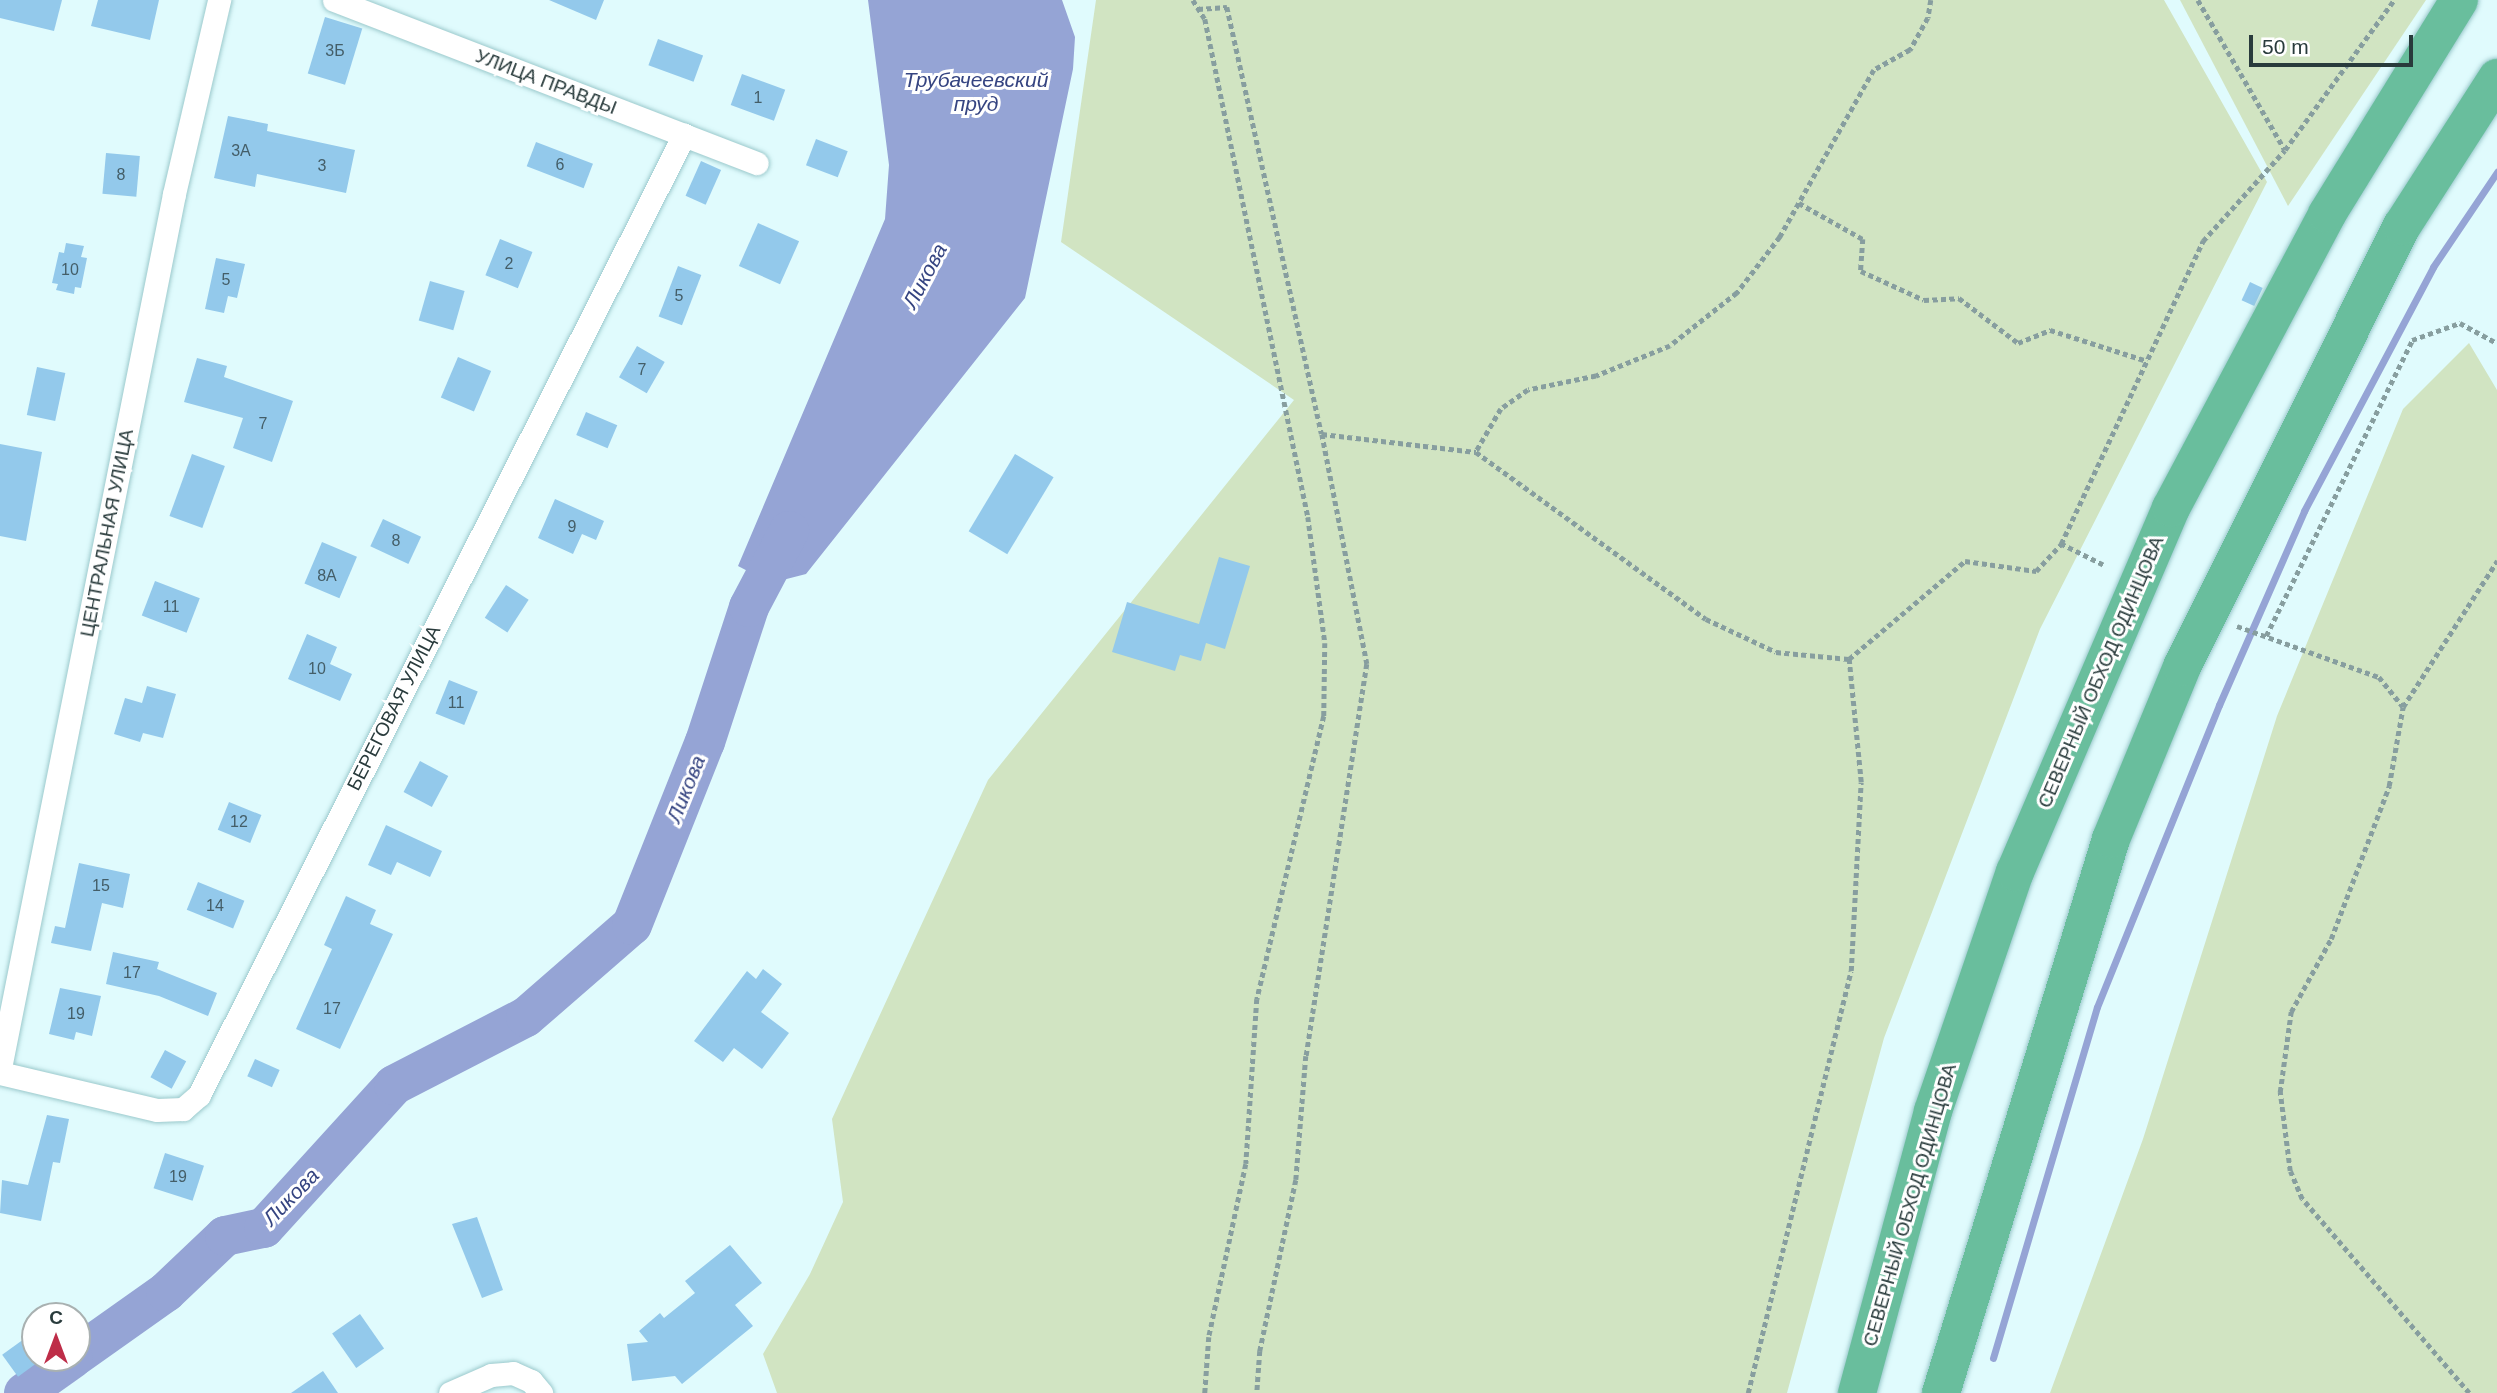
<!DOCTYPE html>
<html>
<head>
<meta charset="utf-8">
<style>
  body { margin:0 }
  #map { position:relative; width:2497px; height:1393px; overflow:hidden; background:#e0fbfd; font-family:Arial,sans-serif }
  div>[style] { position:absolute }
  [style*='--x'] { left:calc(var(--x)*1px); top:calc(var(--y)*1px); width:calc(var(--w)*1px); rotate:calc(var(--a)*1deg) }
  .green>* { inset:0; background:#d1e4c2 }
  .water>* { inset:0; background:#95a4d5 }
  .stream>* { height:7px; margin:-3.5px; padding:0 3.5px; transform-origin:3.5px; border-radius:3.5px; background:#95a4d5 }
  .river>* { height:40px; margin:-20px; padding:0 20px; transform-origin:20px; border-radius:20px; background:#95a4d5 }
  .building>* { inset:0; background:#93c9eb; transform-origin:0 0 }
  .path>* { height:4.5px; margin-top:-2.25px; transform-origin:0; background:repeating-linear-gradient(90deg,#879e9f 0 5px,transparent 0 8.5px) }
  .roads { filter:drop-shadow(0 0 2px #9bc9cc) drop-shadow(0 0 2px #9bc9cc) }
  .street>* { height:23px; margin:-11.5px; padding:0 11.5px; transform-origin:11.5px; border-radius:11.5px; background:#fff }
  .highway>* { height:38px; margin:-19px; padding:0 19px; transform-origin:19px; border-radius:19px; background:#69be9d }
  span { translate:-50% -50%; white-space:nowrap; text-align:center; line-height:1.15; -webkit-text-stroke:6px #fff; paint-order:stroke }
  .number-label { font-size:16px; color:#445e68 }
  .number-label span { -webkit-text-stroke-width:0 }
  .street-label { font-size:19px; color:#293b3c }
  .water-label { font-size:21px; color:#354481; font-style:italic }
  .north { position:absolute; left:21px; top:1302px; width:70px; height:70px; box-sizing:border-box; background:#fff; border:2px solid #a9b1b1; border-radius:50%; rotate:0deg; font-size:19px; font-weight:700; line-height:28px; text-align:center; color:#293b3c }
  .north::after { content:''; display:block; margin:auto; width:24px; height:32px; background:#be2d48; clip-path:polygon(50% 0,100% 100%,50% 72%,0 100%) }
  .scale { position:absolute; left:2249px; top:35px; width:164px; height:32px; box-sizing:border-box; border:4px solid #293b3c; border-top:0; padding-left:9px; font-size:21px; line-height:24px; white-space:nowrap; color:#293b3c; -webkit-text-stroke:5px #fff; paint-order:stroke }
</style>
</head>
<body>
<div id="map">
  <div class="green">
    <i style="clip-path:polygon(1096px 0,2164px 0,2267px 182px,2040px 629px,1884px 1038px,1787px 1393px,777px 1393px,763px 1354px,810px 1274px,843px 1202px,832px 1119px,988px 780px,1294px 400px,1061px 242px)"></i>
    <i style="clip-path:polygon(2180px 0,2426px 0,2288px 206px)"></i>
    <i style="clip-path:polygon(2469px 343px,2497px 390px,2497px 1393px,2050px 1393px,2143px 1139px,2277px 716px,2403px 409px)"></i>
  </div>
  <div class="water">
    <i style="clip-path:polygon(868px 0,1062px 0,1075px 37px,1073px 69px,1025px 298px,806px 574px,771px 583px,738px 566px,885px 219px,889px 165px)"></i>
  </div>
  <div class="stream">
    <i style="--x:1993;--y:1358;--w:366;--a:-73.5"></i>
    <i style="--x:2097;--y:1007;--w:326;--a:-68"></i>
    <i style="--x:2219;--y:705;--w:212;--a:-66.3"></i>
    <i style="--x:2304;--y:511;--w:276;--a:-62.1"></i>
    <i style="--x:2433;--y:267;--w:115;--a:-56"></i>
  </div>
  <div class="river">
    <i style="--x:77;--y:1355;--w:109;--a:-35.3"></i>
    <i style="--x:166;--y:1292;--w:81;--a:-43.5"></i>
    <i style="--x:225;--y:1236;--w:40;--a:-12"></i>
    <i style="--x:264;--y:1228;--w:193;--a:-47.7"></i>
    <i style="--x:394;--y:1085;--w:148;--a:-27.3"></i>
    <i style="--x:526;--y:1017;--w:140;--a:-41"></i>
    <i style="--x:632;--y:925;--w:197;--a:-68.3"></i>
    <i style="--x:705;--y:742;--w:142;--a:-71.9"></i>
    <i style="--x:749;--y:607;--w:86;--a:-62.2"></i>
    <i style="--x:24;--y:1393;--w:60;--a:-35.5"></i>
  </div>
  <div class="building">
    <i style="clip-path:polygon(0 0,62px 0,54px 31px,0 18px)"></i>
    <i style="clip-path:polygon(98px 0,159px 0,150px 40px,91px 26px)"></i>
    <i style="clip-path:polygon(549px 0,604px 0,596px 20px)"></i>
    <i style="left:325px;top:17px;width:39px;height:59px;rotate:17deg"></i>
    <i style="left:658px;top:39px;width:48px;height:28px;rotate:20deg"></i>
    <i style="left:742px;top:74px;width:46px;height:33px;rotate:20deg"></i>
    <i style="clip-path:polygon(228px 116px,268px 124px,267px 131px,355px 150px,346px 193px,257px 174px,255px 187px,214px 178px)"></i>
    <i style="left:816px;top:139px;width:34px;height:28px;rotate:21deg"></i>
    <i style="left:536px;top:142px;width:61px;height:26px;rotate:21deg"></i>
    <i style="left:106px;top:153px;width:34px;height:41px;rotate:5deg"></i>
    <i style="left:701px;top:161px;width:22px;height:38px;rotate:24deg"></i>
    <i style="left:758px;top:223px;width:45px;height:47px;rotate:24deg"></i>
    <i style="left:500px;top:239px;width:35px;height:39px;rotate:22deg"></i>
    <i style="clip-path:polygon(66px 243px,84px 246px,81px 257px,87px 258px,81px 288px,75px 287px,74px 294px,56px 290px,58px 284px,52px 283px,59px 252px,64px 253px)"></i>
    <i style="clip-path:polygon(216px 258px,245px 264px,237px 298px,228px 296px,224px 313px,205px 309px)"></i>
    <i style="left:678px;top:266px;width:25px;height:54px;rotate:21deg"></i>
    <i style="left:430px;top:281px;width:36px;height:41px;rotate:16deg"></i>
    <i style="left:2250px;top:282px;width:14px;height:20px;rotate:25deg"></i>
    <i style="left:637px;top:346px;width:32px;height:36px;rotate:30deg"></i>
    <i style="left:458px;top:357px;width:36px;height:44px;rotate:23deg"></i>
    <i style="clip-path:polygon(197px 358px,227px 366px,224px 377px,293px 401px,272px 462px,233px 448px,243px 418px,184px 402px)"></i>
    <i style="left:37px;top:367px;width:29px;height:49px;rotate:12deg"></i>
    <i style="left:586px;top:412px;width:34px;height:25px;rotate:23deg"></i>
    <i style="clip-path:polygon(0 444px,42px 452px,26px 541px,0 536px)"></i>
    <i style="left:192px;top:454px;width:35px;height:66px;rotate:20deg"></i>
    <i style="left:1015px;top:454px;width:45px;height:90px;rotate:31deg"></i>
    <i style="clip-path:polygon(555px 499px,604px 521px,596px 540px,582px 534px,573px 554px,538px 538px)"></i>
    <i style="left:383px;top:519px;width:42px;height:30px;rotate:25deg"></i>
    <i style="left:322px;top:542px;width:38px;height:45px;rotate:23deg"></i>
    <i style="clip-path:polygon(1219px 557px,1250px 566px,1225px 649px,1206px 643px,1201px 661px,1180px 655px,1175px 671px,1112px 652px,1127px 602px,1199px 624px)"></i>
    <i style="left:155px;top:581px;width:48px;height:37px;rotate:21deg"></i>
    <i style="left:506px;top:585px;width:27px;height:39px;rotate:33deg"></i>
    <i style="clip-path:polygon(307px 634px,337px 647px,330px 664px,352px 674px,340px 701px,288px 679px)"></i>
    <i style="left:449px;top:680px;width:31px;height:36px;rotate:22deg"></i>
    <i style="clip-path:polygon(147px 686px,176px 694px,163px 738px,143px 733px,140px 742px,114px 734px,125px 698px,142px 703px)"></i>
    <i style="left:420px;top:761px;width:32px;height:35px;rotate:28deg"></i>
    <i style="left:229px;top:802px;width:35px;height:30px;rotate:22deg"></i>
    <i style="clip-path:polygon(386px 825px,442px 851px,430px 877px,397px 862px,391px 875px,368px 865px)"></i>
    <i style="clip-path:polygon(79px 863px,130px 874px,123px 908px,102px 903px,91px 951px,51px 943px,55px 926px,65px 928px)"></i>
    <i style="left:198px;top:882px;width:50px;height:30px;rotate:22deg"></i>
    <i style="clip-path:polygon(346px 896px,376px 910px,370px 924px,393px 934px,340px 1049px,296px 1029px,332px 949px,324px 945px)"></i>
    <i style="clip-path:polygon(113px 952px,159px 962px,157px 969px,217px 993px,208px 1016px,159px 996px,106px 984px)"></i>
    <i style="clip-path:polygon(763px 969px,782px 984px,761px 1012px,789px 1033px,762px 1069px,734px 1048px,723px 1062px,694px 1041px,747px 971px,756px 979px)"></i>
    <i style="clip-path:polygon(60px 988px,101px 996px,92px 1036px,76px 1032px,74px 1040px,49px 1034px)"></i>
    <i style="left:165px;top:1050px;width:24px;height:31px;rotate:28deg"></i>
    <i style="left:255px;top:1059px;width:27px;height:19px;rotate:24deg"></i>
    <i style="clip-path:polygon(47px 1115px,69px 1119px,60px 1163px,53px 1162px,41px 1221px,0 1213px,2px 1180px,28px 1185px)"></i>
    <i style="left:165px;top:1153px;width:41px;height:37px;rotate:18deg"></i>
    <i style="clip-path:polygon(477px 1217px,503px 1290px,482px 1298px,452px 1224px)"></i>
    <i style="clip-path:polygon(730px 1245px,762px 1283px,735px 1305px,753px 1326px,682px 1384px,675px 1376px,632px 1381px,627px 1344px,648px 1342px,639px 1331px,660px 1313px,664px 1318px,695px 1293px,685px 1281px)"></i>
    <i style="left:360px;top:1314px;width:42px;height:34px;rotate:55deg"></i>
    <i style="left:24px;top:1339px;width:27px;height:27px;rotate:54deg"></i>
    <i style="clip-path:polygon(323px 1371px,338px 1393px,291px 1393px)"></i>
  </div>
  <div class="path">
    <i style="--x:1193;--y:0;--w:22;--a:58"></i>
    <i style="--x:1205;--y:19;--w:509;--a:78.31"></i>
    <i style="--x:1308;--y:517;--w:127;--a:82.3"></i>
    <i style="--x:1325;--y:643;--w:73;--a:90.8"></i>
    <i style="--x:1324;--y:716;--w:291;--a:103.3"></i>
    <i style="--x:1257;--y:999;--w:165;--a:93.8"></i>
    <i style="--x:1246;--y:1164;--w:177;--a:102.1"></i>
    <i style="--x:1209;--y:1337;--w:56;--a:94.1"></i>
    <i style="--x:1931;--y:0;--w:18;--a:99"></i>
    <i style="--x:1928;--y:18;--w:37;--a:119"></i>
    <i style="--x:1910;--y:50;--w:41;--a:150.9"></i>
    <i style="--x:1874;--y:70;--w:192;--a:119.4"></i>
    <i style="--x:1780;--y:237;--w:71;--a:127.5"></i>
    <i style="--x:1737;--y:293;--w:85;--a:141.7"></i>
    <i style="--x:1670;--y:346;--w:80;--a:157.9"></i>
    <i style="--x:1596;--y:376;--w:69;--a:168.4"></i>
    <i style="--x:1528;--y:390;--w:33;--a:145"></i>
    <i style="--x:1501;--y:409;--w:50;--a:120.2"></i>
    <i style="--x:1476;--y:452;--w:284;--a:36"></i>
    <i style="--x:1706;--y:619;--w:77;--a:25.2"></i>
    <i style="--x:1776;--y:652;--w:73;--a:5.5"></i>
    <i style="--x:1849;--y:659;--w:152;--a:-40.2"></i>
    <i style="--x:1965;--y:561;--w:72;--a:8"></i>
    <i style="--x:2036;--y:571;--w:37;--a:-47"></i>
    <i style="--x:2198;--y:0;--w:173;--a:59.9"></i>
    <i style="--x:1198;--y:9;--w:29;--a:-4"></i>
    <i style="--x:1227;--y:7;--w:437;--a:77.5"></i>
    <i style="--x:1322;--y:434;--w:234;--a:78.9"></i>
    <i style="--x:1367;--y:664;--w:397;--a:98.8"></i>
    <i style="--x:1306;--y:1056;--w:124;--a:94.6"></i>
    <i style="--x:1296;--y:1180;--w:175;--a:101.9"></i>
    <i style="--x:1260;--y:1351;--w:42;--a:94.1"></i>
    <i style="--x:1799;--y:203;--w:73;--a:29.4"></i>
    <i style="--x:1863;--y:239;--w:32;--a:94"></i>
    <i style="--x:1861;--y:271;--w:69;--a:24.7"></i>
    <i style="--x:1924;--y:300;--w:35;--a:-3"></i>
    <i style="--x:1959;--y:298;--w:74;--a:37.3"></i>
    <i style="--x:2018;--y:343;--w:35;--a:-22"></i>
    <i style="--x:2050;--y:330;--w:102;--a:17.7"></i>
    <i style="--x:1322;--y:434;--w:155;--a:6.7"></i>
    <i style="--x:2103;--y:565;--w:47;--a:-153.4"></i>
    <i style="--x:2061;--y:544;--w:335;--a:-64.9"></i>
    <i style="--x:2203;--y:241;--w:122;--a:-48"></i>
    <i style="--x:2285;--y:150;--w:185;--a:-54"></i>
    <i style="--x:2237;--y:626;--w:151;--a:19.8"></i>
    <i style="--x:2379;--y:677;--w:38;--a:51"></i>
    <i style="--x:2266;--y:636;--w:330;--a:-63.7"></i>
    <i style="--x:2412;--y:340;--w:51;--a:-19.5"></i>
    <i style="--x:2460;--y:323;--w:42;--a:28.4"></i>
    <i style="--x:1748;--y:1393;--w:434;--a:-76.3"></i>
    <i style="--x:1851;--y:971;--w:189;--a:-87"></i>
    <i style="--x:1861;--y:782;--w:124;--a:-95.6"></i>
    <i style="--x:2469;--y:1393;--w:256;--a:-130.7"></i>
    <i style="--x:2302;--y:1199;--w:30;--a:-113"></i>
    <i style="--x:2290;--y:1171;--w:80;--a:-97.2"></i>
    <i style="--x:2280;--y:1092;--w:81;--a:-82.2"></i>
    <i style="--x:2291;--y:1012;--w:83;--a:-61.3"></i>
    <i style="--x:2331;--y:939;--w:164;--a:-69.2"></i>
    <i style="--x:2389;--y:786;--w:80;--a:-80"></i>
    <i style="--x:2403;--y:707;--w:174;--a:-57.2"></i>
  </div>
  <div class="roads">
    <div class="street">
      <i style="--x:334;--y:0;--w:453;--a:21.1"></i>
      <i style="--x:0;--y:1068;--w:891;--a:-78.74"></i>
      <i style="--x:174;--y:194;--w:199;--a:-76.9"></i>
      <i style="--x:0;--y:1073;--w:161;--a:13.3"></i>
      <i style="--x:157;--y:1110;--w:26;--a:-2"></i>
      <i style="--x:183;--y:1109;--w:21;--a:-41"></i>
      <i style="--x:199;--y:1095;--w:1076;--a:-63.2"></i>
      <i style="--x:450;--y:1393;--w:45;--a:-23.7"></i>
      <i style="--x:491;--y:1375;--w:22;--a:-5"></i>
      <i style="--x:513;--y:1373;--w:20;--a:24"></i>
      <i style="--x:531;--y:1381;--w:16;--a:50"></i>
    </div>
    <div class="highway">
      <i style="--x:1857;--y:1393;--w:292;--a:-74.9"></i>
      <i style="--x:1933;--y:1111;--w:253;--a:-71.1"></i>
      <i style="--x:2015;--y:872;--w:396;--a:-66.8"></i>
      <i style="--x:2171;--y:508;--w:333;--a:-62"></i>
      <i style="--x:2327;--y:214;--w:251;--a:-58.3"></i>
      <i style="--x:1941;--y:1393;--w:579;--a:-72.94"></i>
      <i style="--x:2111;--y:839;--w:186;--a:-67.6"></i>
      <i style="--x:2182;--y:667;--w:493;--a:-63.5"></i>
      <i style="--x:2402;--y:226;--w:176;--a:-57.3"></i>
    </div>
  </div>
  <div class="number-label">
    <span style="left:335px;top:51px">3Б</span>
    <span style="left:758px;top:98px">1</span>
    <span style="left:241px;top:151px">3А</span>
    <span style="left:560px;top:165px">6</span>
    <span style="left:322px;top:166px">3</span>
    <span style="left:121px;top:175px">8</span>
    <span style="left:509px;top:264px">2</span>
    <span style="left:70px;top:270px">10</span>
    <span style="left:226px;top:280px">5</span>
    <span style="left:679px;top:296px">5</span>
    <span style="left:642px;top:370px">7</span>
    <span style="left:263px;top:424px">7</span>
    <span style="left:572px;top:527px">9</span>
    <span style="left:396px;top:541px">8</span>
    <span style="left:327px;top:576px">8А</span>
    <span style="left:171px;top:607px">11</span>
    <span style="left:317px;top:669px">10</span>
    <span style="left:456px;top:703px">11</span>
    <span style="left:239px;top:822px">12</span>
    <span style="left:101px;top:886px">15</span>
    <span style="left:215px;top:906px">14</span>
    <span style="left:132px;top:973px">17</span>
    <span style="left:332px;top:1009px">17</span>
    <span style="left:76px;top:1014px">19</span>
    <span style="left:178px;top:1177px">19</span>
  </div>
  <div class="street-label">
    <span style="left:546px;top:82px;rotate:21deg">УЛИЦА ПРАВДЫ</span>
    <span style="left:107px;top:533px;rotate:-79deg">ЦЕНТРАЛЬНАЯ УЛИЦА</span>
    <span style="left:2101px;top:672px;rotate:-67deg">СЕВЕРНЫЙ ОБХОД ОДИНЦОВА</span>
    <span style="left:394px;top:708px;rotate:-63deg">БЕРЕГОВАЯ УЛИЦА</span>
    <span style="left:1910px;top:1205px;rotate:-74deg">СЕВЕРНЫЙ ОБХОД ОДИНЦОВА</span>
  </div>
  <div class="water-label">
    <span style="left:976px;top:92px">Трубачеевский<br>пруд</span>
    <span style="left:925px;top:276px;rotate:-62deg">Ликова</span>
    <span style="left:686px;top:789px;rotate:-68deg">Ликова</span>
    <span style="left:291px;top:1197px;rotate:-46deg">Ликова</span>
  </div>
  <div class="north">С</div>
  <div class="scale">50 m</div>
</div>
</body>
</html>
